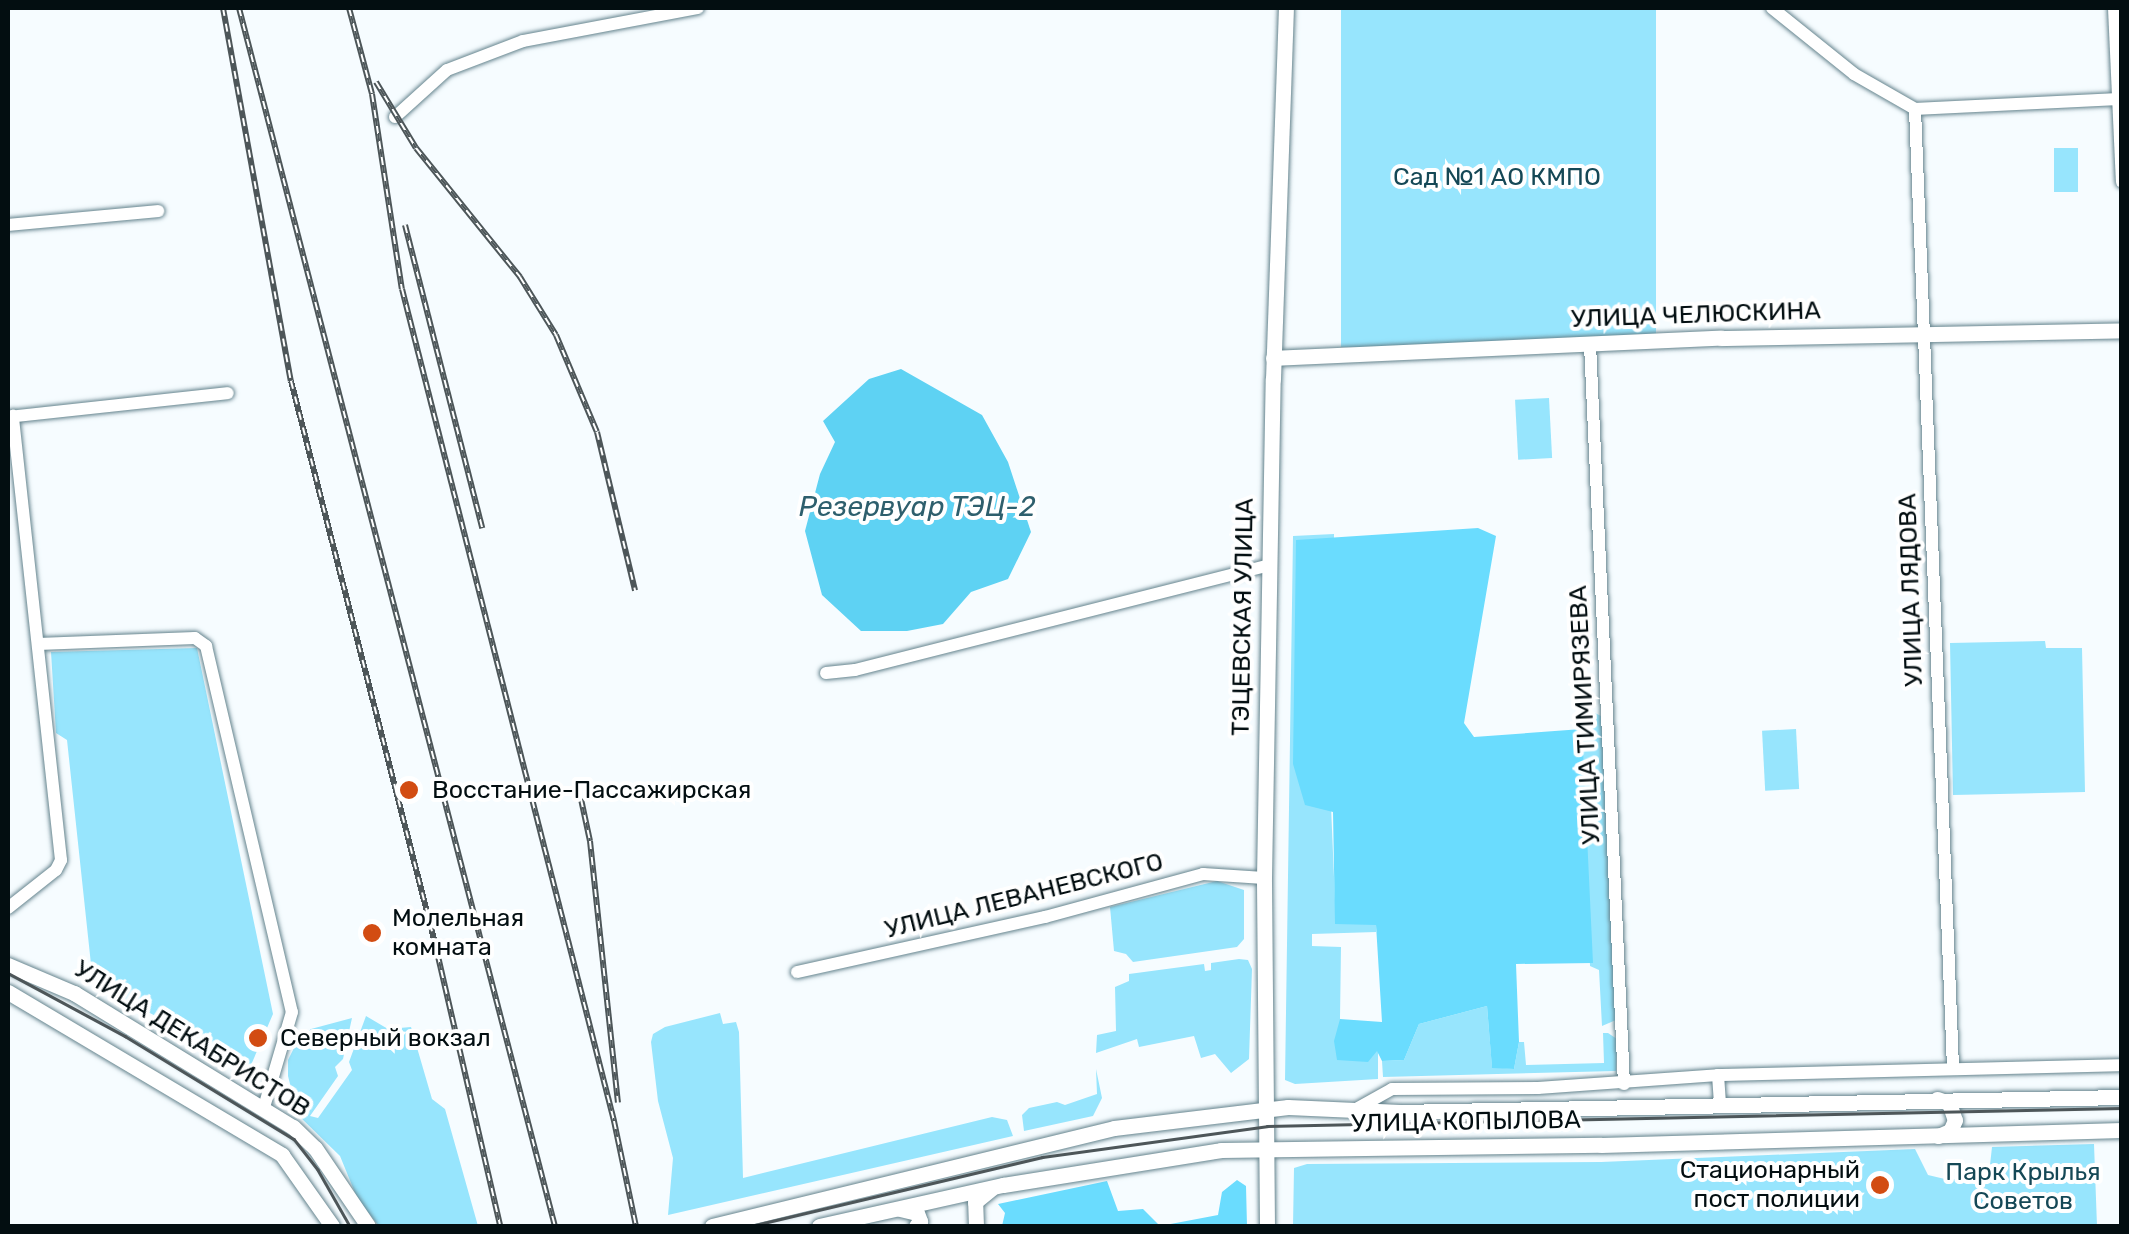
<!DOCTYPE html>
<html>
<head>
<meta charset="utf-8">
<style>
  body { margin:0 }
  #map { position:relative; width:2129px; height:1234px; overflow:hidden; background:#f6fcff; font-family:Rubik,sans-serif }
  div>[style] { position:absolute }
  [style*='--x'] { left:calc(var(--x)*1px); top:calc(var(--y)*1px); width:calc(var(--w)*1px); rotate:calc(var(--a)*1deg) }
  .green>* { inset:0; background:#97e5fd; transform-origin:0 0 }
  .forest>* { inset:0; background:#6adcfe }
  .water>* { inset:0; background:#5ed2f3 }
  .roads { filter:drop-shadow(0 0 2px #65848e) drop-shadow(0 0 2px #65848e) }
  .minor>* { height:12px; margin:-6px; padding:0 6px; transform-origin:6px; border-radius:6px; background:#fff }
  .major>* { height:15px; margin:-7.5px; padding:0 7.5px; transform-origin:7.5px; border-radius:7.5px; background:#fff }
  .tram>* { height:2.5px; margin:-1.25px; padding:0 1.25px; transform-origin:1.25px; border-radius:1.25px; background:#4d5659 }
  .rail>* { height:6px; margin-top:-3px; transform-origin:0; background:repeating-linear-gradient(90deg,#fff 0 8px,#4d5659 0 16px); box-sizing:border-box; border-block:2px solid #4d5659 }
  .dots>* { width:28px; height:28px; translate:-50% -50%; box-sizing:border-box; border:5px solid #fff; border-radius:50% }
  span { translate:-50% -50%; white-space:nowrap; text-align:center; line-height:1.15; -webkit-text-stroke:8px #fff; paint-order:stroke }
  .park-label { font-size:25px; color:#154856 }
  .street-label { font-size:25px; color:#030e11 }
  .poi-label { font-size:25px; color:#030e11 }
  .left { translate:0 -50%; text-align:left }
  .right { translate:-100% -50%; text-align:right }
  .water-label { font-size:28px; color:#2e5f6d; font-style:italic }
  .frame { position:absolute; inset:0; border:10px solid #030e11; pointer-events:none }
</style>
</head>
<body>
<div id="map">
  <div class="green">
    <i style="left:1341px;top:8px;width:315px;height:339px"></i>
    <i style="left:2054px;top:148px;width:24px;height:44px"></i>
    <i style="left:1549px;top:398px;width:60px;height:34px;rotate:87deg"></i>
    <i style="clip-path:polygon(1334px 534px,1331px 806px,1336px 924px,1376px 924px,1376px 932px,1312px 934px,1312px 946px,1341px 947px,1340px 1019px,1378px 1050px,1378px 1079px,1295px 1084px,1285px 1080px,1293px 536px)"></i>
    <i style="clip-path:polygon(2045px 641px,2046px 648px,2082px 648px,2085px 792px,1953px 795px,1950px 643px)"></i>
    <i style="clip-path:polygon(197px 648px,273px 1014px,248px 1072px,203px 1041px,93px 983px,67px 740px,56px 733px,51px 652px)"></i>
    <i style="clip-path:polygon(1595px 713px,1601px 716px,1616px 1020px,1602px 1026px,1599px 970px,1590px 966px,1581px 715px)"></i>
    <i style="left:1796px;top:729px;width:60px;height:34px;rotate:87deg"></i>
    <i style="clip-path:polygon(1217px 881px,1244px 890px,1244px 939px,1237px 947px,1133px 962px,1126px 954px,1114px 951px,1110px 907px)"></i>
    <i style="clip-path:polygon(1239px 959px,1248px 960px,1252px 969px,1249px 1059px,1231px 1073px,1215px 1054px,1201px 1058px,1194px 1036px,1139px 1047px,1137px 1039px,1096px 1053px,1097px 1035px,1116px 1031px,1115px 987px,1129px 981px,1129px 974px,1204px 964px,1205px 971px,1211px 970px,1211px 963px)"></i>
    <i style="clip-path:polygon(1487px 1006px,1492px 1067px,1514px 1069px,1519px 1042px,1524px 1042px,1526px 1065px,1604px 1063px,1603px 1033px,1608px 1033px,1617px 1039px,1616px 1071px,1383px 1077px,1382px 1061px,1404px 1060px,1419px 1024px)"></i>
    <i style="clip-path:polygon(720px 1013px,723px 1024px,736px 1022px,739px 1032px,743px 1178px,992px 1117px,1007px 1120px,1013px 1136px,668px 1215px,673px 1158px,658px 1101px,651px 1042px,653px 1034px,665px 1027px)"></i>
    <i style="clip-path:polygon(366px 1016px,388px 1029px,411px 1027px,432px 1099px,445px 1109px,478px 1226px,379px 1226px,358px 1200px,340px 1156px,298px 1115px,308px 1116px,293px 1096px,288px 1076px,288px 1060px,298px 1040px,311px 1029px,352px 1018px,343px 1059px,335px 1067px,338px 1076px,310px 1116px,318px 1118px,352px 1070px,349px 1062px)"></i>
    <i style="clip-path:polygon(1096px 1069px,1102px 1098px,1093px 1116px,1024px 1131px,1022px 1115px,1029px 1108px,1057px 1102px,1065px 1105px,1097px 1094px)"></i>
    <i style="clip-path:polygon(2094px 1144px,2097px 1226px,1293px 1226px,1294px 1168px,1307px 1164px,1601px 1162px,1915px 1149px,1928px 1175px,1949px 1180px,1980px 1175px,1990px 1165px,1992px 1147px)"></i>
  </div>
  <div class="forest">
    <i style="clip-path:polygon(1478px 528px,1496px 536px,1464px 723px,1474px 737px,1582px 729px,1593px 963px,1516px 964px,1519px 1042px,1514px 1069px,1492px 1068px,1487px 1006px,1419px 1024px,1404px 1060px,1382px 1061px,1377px 1051px,1368px 1062px,1337px 1060px,1334px 1041px,1340px 1019px,1382px 1022px,1376px 925px,1335px 924px,1333px 812px,1305px 805px,1293px 764px,1296px 540px)"></i>
    <i style="clip-path:polygon(1237px 1180px,1246px 1186px,1247px 1226px,1002px 1226px,1005px 1213px,998px 1204px,1107px 1181px,1118px 1211px,1143px 1209px,1160px 1226px,1218px 1215px,1222px 1192px)"></i>
  </div>
  <div class="water">
    <i style="clip-path:polygon(901px 369px,982px 415px,1008px 462px,1031px 532px,1008px 579px,971px 592px,943px 624px,907px 631px,861px 631px,822px 595px,805px 531px,820px 474px,835px 442px,823px 421px,869px 379px)"></i>
  </div>
  <div class="roads">
    <div class="minor">
      <i style="--x:1772;--y:8;--w:105;--a:38.8"></i>
      <i style="--x:1854;--y:74;--w:70;--a:29.8"></i>
      <i style="--x:1915;--y:109;--w:203;--a:-2.8"></i>
      <i style="--x:2114;--y:8;--w:174;--a:87.4"></i>
      <i style="--x:1915;--y:109;--w:960;--a:87.73"></i>
      <i style="--x:395;--y:117;--w:70;--a:-42.1"></i>
      <i style="--x:447;--y:70;--w:81;--a:-20.9"></i>
      <i style="--x:523;--y:41;--w:178;--a:-10.7"></i>
      <i style="--x:8;--y:225;--w:151;--a:-5.3"></i>
      <i style="--x:1590;--y:344;--w:741;--a:87.37"></i>
      <i style="--x:8;--y:417;--w:221;--a:-6.2"></i>
      <i style="--x:38;--y:644;--w:157;--a:-2.2"></i>
      <i style="--x:195;--y:638;--w:14;--a:36"></i>
      <i style="--x:206;--y:646;--w:376;--a:76.8"></i>
      <i style="--x:292;--y:1012;--w:99;--a:106.4"></i>
      <i style="--x:826;--y:673;--w:29;--a:-6"></i>
      <i style="--x:855;--y:670;--w:427;--a:-14.2"></i>
      <i style="--x:8;--y:908;--w:61;--a:-38.4"></i>
      <i style="--x:56;--y:870;--w:11;--a:-63"></i>
      <i style="--x:61;--y:860;--w:447;--a:-96.2"></i>
      <i style="--x:797;--y:972;--w:254;--a:-12.5"></i>
      <i style="--x:1045;--y:917;--w:164;--a:-15.2"></i>
      <i style="--x:1203;--y:874;--w:61;--a:3.8"></i>
      <i style="--x:1718;--y:1075;--w:29;--a:86"></i>
      <i style="--x:1358;--y:1108;--w:39;--a:-29"></i>
      <i style="--x:1392;--y:1089;--w:146;--a:-0.4"></i>
      <i style="--x:1538;--y:1088;--w:180;--a:-4.1"></i>
      <i style="--x:1718;--y:1075;--w:404;--a:-1.4"></i>
    </div>
    <div class="major">
      <i style="--x:1273;--y:358;--w:448;--a:-2.6"></i>
      <i style="--x:1721;--y:338;--w:401;--a:-1.1"></i>
      <i style="--x:8;--y:965;--w:72;--a:23"></i>
      <i style="--x:74;--y:993;--w:257;--a:31.5"></i>
      <i style="--x:293;--y:1127;--w:30;--a:44"></i>
      <i style="--x:315;--y:1148;--w:94;--a:55.8"></i>
      <i style="--x:8;--y:992;--w:319;--a:30.7"></i>
      <i style="--x:282;--y:1155;--w:87;--a:54.8"></i>
      <i style="--x:1937;--y:1099;--w:13;--a:18"></i>
      <i style="--x:1949;--y:1103;--w:18;--a:71"></i>
      <i style="--x:1955;--y:1120;--w:12;--a:114"></i>
      <i style="--x:1950;--y:1131;--w:13;--a:157"></i>
      <i style="--x:900;--y:1209;--w:17;--a:13"></i>
      <i style="--x:917;--y:1213;--w:9;--a:69"></i>
      <i style="--x:920;--y:1221;--w:6;--a:129"></i>
      <i style="--x:712;--y:1226;--w:414;--a:-13.7"></i>
      <i style="--x:1114;--y:1128;--w:175;--a:-6.9"></i>
      <i style="--x:1288;--y:1107;--w:112;--a:2.6"></i>
      <i style="--x:1400;--y:1112;--w:722;--a:-1.19"></i>
      <i style="--x:819;--y:1226;--w:189;--a:-12.6"></i>
      <i style="--x:1003;--y:1185;--w:221;--a:-9.1"></i>
      <i style="--x:1221;--y:1150;--w:380;--a:-0.8"></i>
      <i style="--x:1601;--y:1145;--w:521;--a:-1.65"></i>
      <i style="--x:976;--y:1226;--w:24;--a:-92"></i>
      <i style="--x:975;--y:1202;--w:21;--a:-39"></i>
      <i style="--x:1267;--y:1226;--w:348;--a:-90.5"></i>
      <i style="--x:1264;--y:878;--w:499;--a:-89"></i>
      <i style="--x:1273;--y:379;--w:371;--a:-88"></i>
    </div>
  </div>
  <div class="tram">
    <i style="--x:8;--y:973;--w:133;--a:28.3"></i>
    <i style="--x:125;--y:1036;--w:198;--a:31.4"></i>
    <i style="--x:294;--y:1139;--w:39;--a:52"></i>
    <i style="--x:318;--y:1170;--w:64;--a:60.3"></i>
    <i style="--x:751;--y:1226;--w:299;--a:-13.3"></i>
    <i style="--x:1042;--y:1157;--w:227;--a:-7.8"></i>
    <i style="--x:1267;--y:1126;--w:855;--a:-1.21"></i>
  </div>
  <div class="rail">
    <i style="--x:223;--y:8;--w:379;--a:79.7"></i>
    <i style="--x:291;--y:381;--w:576;--a:75.63"></i>
    <i style="--x:434;--y:939;--w:294;--a:77"></i>
    <i style="--x:239;--y:8;--w:1258;--a:75.46"></i>
    <i style="--x:349;--y:8;--w:89;--a:75"></i>
    <i style="--x:372;--y:94;--w:197;--a:81.3"></i>
    <i style="--x:402;--y:289;--w:859;--a:75.7"></i>
    <i style="--x:614;--y:1121;--w:107;--a:78.2"></i>
    <i style="--x:376;--y:82;--w:77;--a:58.8"></i>
    <i style="--x:416;--y:148;--w:166;--a:51.1"></i>
    <i style="--x:520;--y:277;--w:68;--a:58.2"></i>
    <i style="--x:556;--y:335;--w:105;--a:67.1"></i>
    <i style="--x:597;--y:432;--w:163;--a:76.5"></i>
    <i style="--x:405;--y:225;--w:313;--a:75.7"></i>
    <i style="--x:581;--y:799;--w:43;--a:77.9"></i>
    <i style="--x:590;--y:841;--w:263;--a:83.9"></i>
  </div>
  <div class="dots">
    <i style="left:409px;top:790px;background:#d24c12"></i>
    <i style="left:372px;top:933px;background:#d24c12"></i>
    <i style="left:258px;top:1038px;background:#d24c12"></i>
    <i style="left:1880px;top:1185px;background:#d24c12"></i>
  </div>
  <div class="park-label">
    <span style="left:1497px;top:177px">Сад №1 АО КМПО</span>
    <span style="left:2023px;top:1187px">Парк Крылья<br>Советов</span>
  </div>
  <div class="street-label">
    <span style="left:1696px;top:315px;rotate:-2deg">УЛИЦА ЧЕЛЮСКИНА</span>
    <span style="left:1911px;top:590px;rotate:-92deg">УЛИЦА ЛЯДОВА</span>
    <span style="left:1243px;top:617px;rotate:-89deg">ТЭЦЕВСКАЯ УЛИЦА</span>
    <span style="left:1585px;top:715px;rotate:-93deg">УЛИЦА ТИМИРЯЗЕВА</span>
    <span style="left:1024px;top:896px;rotate:-14deg">УЛИЦА ЛЕВАНЕВСКОГО</span>
    <span style="left:192px;top:1039px;rotate:32deg">УЛИЦА ДЕКАБРИСТОВ</span>
    <span style="left:1466px;top:1122px;rotate:-1deg">УЛИЦА КОПЫЛОВА</span>
  </div>
  <div class="poi-label">
    <span class="left" style="left:432px;top:790px">Восстание-Пассажирская</span>
    <span class="left" style="left:392px;top:933px">Молельная<br>комната</span>
    <span class="left" style="left:280px;top:1038px">Северный вокзал</span>
    <span class="right" style="left:1860px;top:1185px">Стационарный<br>пост полиции</span>
  </div>
  <div class="water-label">
    <span style="left:917px;top:507px">Резервуар ТЭЦ-2</span>
  </div>
  <div class="frame"></div>
</div>
</body>
</html>
